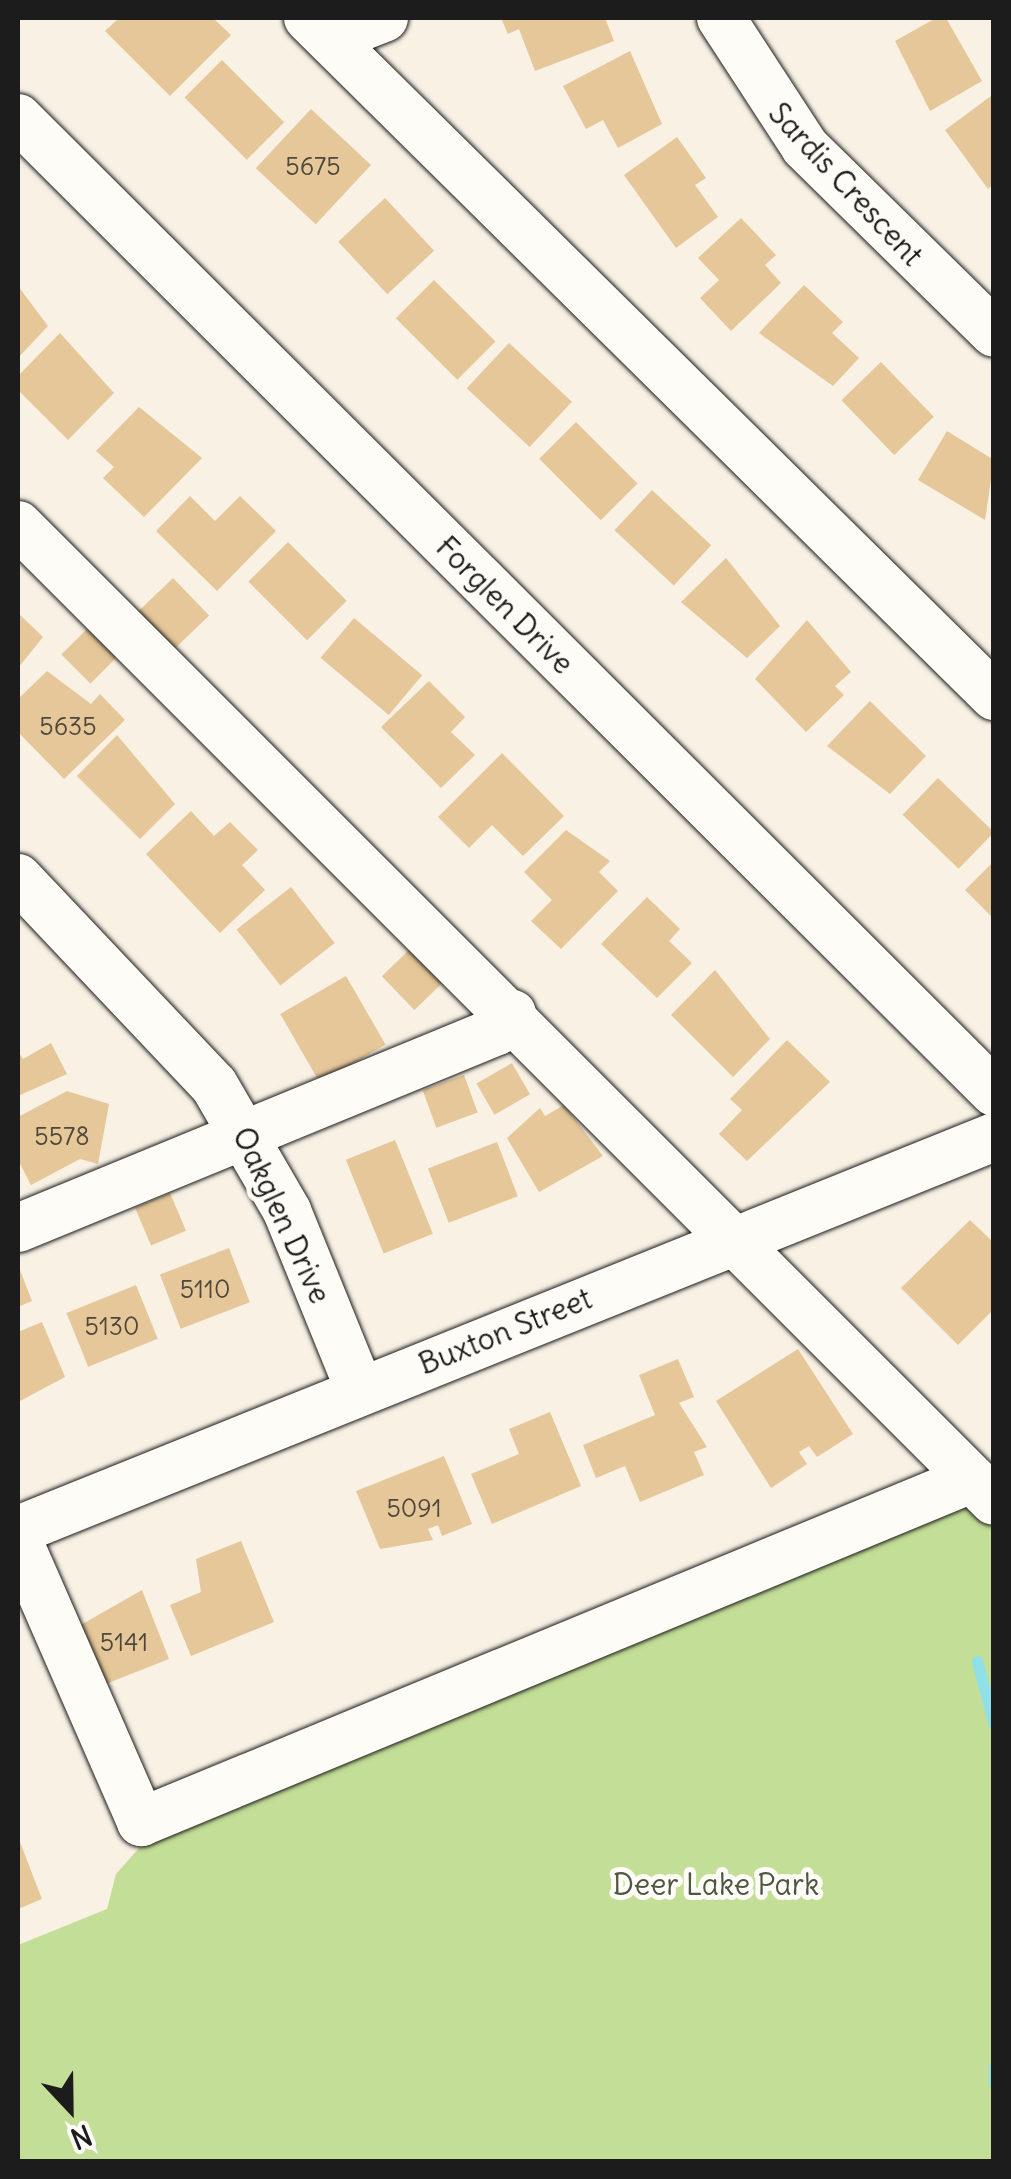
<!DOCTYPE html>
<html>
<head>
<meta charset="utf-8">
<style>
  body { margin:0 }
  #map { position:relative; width:1011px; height:2179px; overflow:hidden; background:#f8f1e4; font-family:Delius,sans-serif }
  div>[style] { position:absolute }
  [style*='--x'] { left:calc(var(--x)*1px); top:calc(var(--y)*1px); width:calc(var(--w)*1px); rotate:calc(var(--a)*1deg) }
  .green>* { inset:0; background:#c3de96 }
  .stream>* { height:11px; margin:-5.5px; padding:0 5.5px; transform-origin:5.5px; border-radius:5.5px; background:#8fe0e9 }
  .building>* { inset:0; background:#e5c799; transform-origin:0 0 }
  .roads { filter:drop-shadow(0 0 2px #1c1c1c) drop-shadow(0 0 2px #1c1c1c) }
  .minor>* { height:48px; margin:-24px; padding:0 24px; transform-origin:24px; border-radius:24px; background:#fdfcf7 }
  span { translate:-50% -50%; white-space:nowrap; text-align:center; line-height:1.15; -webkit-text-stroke:10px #fdfcf7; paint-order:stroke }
  .number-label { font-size:25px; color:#4e473b }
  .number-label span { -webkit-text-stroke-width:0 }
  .street-label { font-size:30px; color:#1c1c1c }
  .park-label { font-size:30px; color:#4e5641 }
  .frame { position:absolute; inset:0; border:20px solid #1c1c1c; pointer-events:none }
  .north { position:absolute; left:20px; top:2059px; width:100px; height:100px; -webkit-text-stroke:8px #fdfcf7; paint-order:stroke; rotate:158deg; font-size:28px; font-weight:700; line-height:40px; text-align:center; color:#1c1c1c }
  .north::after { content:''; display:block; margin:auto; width:35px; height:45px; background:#1c1c1c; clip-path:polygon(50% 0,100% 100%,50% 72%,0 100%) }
</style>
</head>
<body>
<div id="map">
  <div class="green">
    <i style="clip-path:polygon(971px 1479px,993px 1501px,993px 2161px,18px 2162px,18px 1945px,107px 1909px,116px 1874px,148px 1838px)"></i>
  </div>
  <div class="stream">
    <i style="--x:977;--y:1661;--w:66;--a:75.1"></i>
    <i style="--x:994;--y:2066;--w:17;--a:90"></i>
  </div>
  <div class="building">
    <i style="clip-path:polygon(119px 18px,213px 18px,231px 35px,170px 96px,105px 31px)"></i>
    <i style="clip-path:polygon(501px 18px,605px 18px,614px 41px,535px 71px,519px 29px,508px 34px)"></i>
    <i style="clip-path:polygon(936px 18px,946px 18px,982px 81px,930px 111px,895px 41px)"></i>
    <i style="clip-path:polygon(630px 51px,662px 124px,618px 148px,603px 120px,586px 129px,563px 86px)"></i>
    <i style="left:222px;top:60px;width:88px;height:53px;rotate:45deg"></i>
    <i style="clip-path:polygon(991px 96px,994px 184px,988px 189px,945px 130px)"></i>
    <i style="left:311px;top:109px;width:82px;height:81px;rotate:43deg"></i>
    <i style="clip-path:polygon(677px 137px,706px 178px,695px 185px,718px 217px,676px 248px,624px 175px)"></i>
    <i style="left:385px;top:198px;width:72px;height:64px;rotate:47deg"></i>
    <i style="clip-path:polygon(741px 218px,776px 255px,765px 265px,781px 283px,731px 331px,700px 298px,719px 280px,698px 258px)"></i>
    <i style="left:434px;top:280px;width:87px;height:54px;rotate:45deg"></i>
    <i style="clip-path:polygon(804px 285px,843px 322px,832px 333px,859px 358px,833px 386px,759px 333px)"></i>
    <i style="clip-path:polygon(18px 286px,48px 326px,18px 358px)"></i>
    <i style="clip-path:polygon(60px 333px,114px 393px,68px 440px,18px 390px,18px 376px)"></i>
    <i style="left:509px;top:343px;width:86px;height:62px;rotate:43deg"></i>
    <i style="left:881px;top:362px;width:76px;height:55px;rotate:46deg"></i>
    <i style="clip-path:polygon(139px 407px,202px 458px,144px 517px,103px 478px,114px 467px,96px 451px)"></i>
    <i style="left:576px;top:422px;width:87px;height:52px;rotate:45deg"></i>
    <i style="clip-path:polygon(947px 431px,994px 460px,985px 520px,918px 480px)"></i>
    <i style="left:652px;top:490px;width:81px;height:55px;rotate:43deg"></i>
    <i style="clip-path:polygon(190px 496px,215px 521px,240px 496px,276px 531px,217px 591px,156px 531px)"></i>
    <i style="left:288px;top:542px;width:83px;height:56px;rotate:45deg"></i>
    <i style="clip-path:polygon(726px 558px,780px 626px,747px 658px,681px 602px)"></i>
    <i style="left:173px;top:578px;width:52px;height:52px;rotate:46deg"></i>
    <i style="clip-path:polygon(18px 613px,43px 637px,18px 668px)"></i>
    <i style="left:354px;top:618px;width:89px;height:52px;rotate:40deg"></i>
    <i style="clip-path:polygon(807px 620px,851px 672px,835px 686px,844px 695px,806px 732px,755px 679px)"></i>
    <i style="left:89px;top:627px;width:41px;height:39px;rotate:45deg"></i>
    <i style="clip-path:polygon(47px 671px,91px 704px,100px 694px,125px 720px,64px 779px,18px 732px,18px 699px)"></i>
    <i style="clip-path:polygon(429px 681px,465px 717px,451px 732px,475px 755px,441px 788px,381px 727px)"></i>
    <i style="clip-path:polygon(870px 701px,926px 756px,890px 794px,827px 746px)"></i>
    <i style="clip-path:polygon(117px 735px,175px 804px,140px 839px,77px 776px)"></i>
    <i style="clip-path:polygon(502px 753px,564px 816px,523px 856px,492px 825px,469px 848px,438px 817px)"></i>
    <i style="left:938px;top:778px;width:78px;height:51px;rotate:44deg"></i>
    <i style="clip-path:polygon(191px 811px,214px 836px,230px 822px,258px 850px,242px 865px,265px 890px,220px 933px,146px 854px)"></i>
    <i style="clip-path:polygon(566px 830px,610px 861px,599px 872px,618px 891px,561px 949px,531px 921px,552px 900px,524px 872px)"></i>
    <i style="clip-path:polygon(994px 861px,994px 919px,965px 890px)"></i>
    <i style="left:291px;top:887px;width:71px;height:69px;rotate:52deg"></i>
    <i style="clip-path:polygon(647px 897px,680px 929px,669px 941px,692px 963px,657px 998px,601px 944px)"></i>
    <i style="left:412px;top:947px;width:47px;height:42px;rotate:46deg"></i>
    <i style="clip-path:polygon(715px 970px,770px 1039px,733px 1077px,671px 1015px)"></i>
    <i style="left:346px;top:976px;width:79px;height:76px;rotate:60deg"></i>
    <i style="clip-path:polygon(787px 1040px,830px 1082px,747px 1161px,719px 1134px,742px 1110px,730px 1099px)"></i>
    <i style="clip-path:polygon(51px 1043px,67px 1074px,18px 1096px,18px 1051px,23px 1059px)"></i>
    <i style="left:512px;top:1063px;width:36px;height:41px;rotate:60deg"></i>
    <i style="left:464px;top:1075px;width:40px;height:44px;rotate:70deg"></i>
    <i style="clip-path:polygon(67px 1091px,109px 1104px,98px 1164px,80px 1159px,31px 1185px,18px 1160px,18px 1117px)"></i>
    <i style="clip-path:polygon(564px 1105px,603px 1156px,539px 1192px,507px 1138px,540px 1108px,545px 1116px)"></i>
    <i style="left:395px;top:1140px;width:101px;height:53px;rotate:68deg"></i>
    <i style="left:497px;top:1142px;width:58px;height:74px;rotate:69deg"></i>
    <i style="left:170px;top:1193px;width:41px;height:38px;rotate:67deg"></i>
    <i style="clip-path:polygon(970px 1220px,994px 1243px,994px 1309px,958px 1345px,901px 1288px)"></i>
    <i style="left:229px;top:1248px;width:58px;height:74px;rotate:69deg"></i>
    <i style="clip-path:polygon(18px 1265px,32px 1301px,18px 1307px)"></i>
    <i style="left:136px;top:1285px;width:58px;height:75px;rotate:68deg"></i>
    <i style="clip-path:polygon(42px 1322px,65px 1377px,18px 1402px,18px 1332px)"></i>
    <i style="clip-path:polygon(798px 1349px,853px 1434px,817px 1457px,809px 1446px,799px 1452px,807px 1464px,771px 1488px,716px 1401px)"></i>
    <i style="clip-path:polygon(678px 1359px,694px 1397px,679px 1403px,707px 1447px,694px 1452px,704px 1475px,640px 1502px,625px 1466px,596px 1478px,583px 1445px,655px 1415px,639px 1375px)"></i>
    <i style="clip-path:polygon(550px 1412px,581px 1486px,492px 1524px,471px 1474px,519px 1454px,509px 1429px)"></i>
    <i style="clip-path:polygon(444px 1456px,472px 1524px,442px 1536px,438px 1525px,428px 1529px,433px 1540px,380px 1549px,356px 1491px)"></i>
    <i style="clip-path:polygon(241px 1541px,274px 1622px,191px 1656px,170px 1605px,201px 1592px,196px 1559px)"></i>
    <i style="clip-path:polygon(142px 1590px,169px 1659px,103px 1685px,79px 1626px)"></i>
    <i style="clip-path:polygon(18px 1837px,42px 1899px,18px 1909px)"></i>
  </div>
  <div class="roads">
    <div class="minor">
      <i style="--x:308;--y:18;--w:965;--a:44.66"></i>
      <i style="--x:721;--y:18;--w:154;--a:56.9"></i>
      <i style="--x:805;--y:147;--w:265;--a:44.5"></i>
      <i style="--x:330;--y:39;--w:58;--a:-21.3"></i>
      <i style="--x:18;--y:118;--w:1379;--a:44.94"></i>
      <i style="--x:18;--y:525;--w:1380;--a:45"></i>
      <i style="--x:18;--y:878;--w:285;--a:46.6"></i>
      <i style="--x:214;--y:1085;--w:146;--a:59.9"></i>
      <i style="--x:287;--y:1211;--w:194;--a:67.9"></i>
      <i style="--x:18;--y:1228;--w:518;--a:-22.36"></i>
      <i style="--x:497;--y:1031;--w:23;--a:-49"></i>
      <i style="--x:18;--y:1530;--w:1052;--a:-21.93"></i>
      <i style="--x:18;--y:1540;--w:308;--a:66.4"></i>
      <i style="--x:141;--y:1822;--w:898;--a:-22.45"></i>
    </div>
  </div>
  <div class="number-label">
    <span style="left:313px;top:166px">5675</span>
    <span style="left:68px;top:726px">5635</span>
    <span style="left:62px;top:1136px">5578</span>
    <span style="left:205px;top:1289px">5110</span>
    <span style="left:112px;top:1326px">5130</span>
    <span style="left:414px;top:1508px">5091</span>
    <span style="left:124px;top:1642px">5141</span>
  </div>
  <div class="street-label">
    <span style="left:846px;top:184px;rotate:47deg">Sardis Crescent</span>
    <span style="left:505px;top:605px;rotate:45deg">Forglen Drive</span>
    <span style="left:282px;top:1215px;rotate:65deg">Oakglen Drive</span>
    <span style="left:505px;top:1331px;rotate:-22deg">Buxton Street</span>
  </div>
  <div class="park-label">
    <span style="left:716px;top:1884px">Deer Lake Park</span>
  </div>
  <div class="frame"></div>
  <div class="north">N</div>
</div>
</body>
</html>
